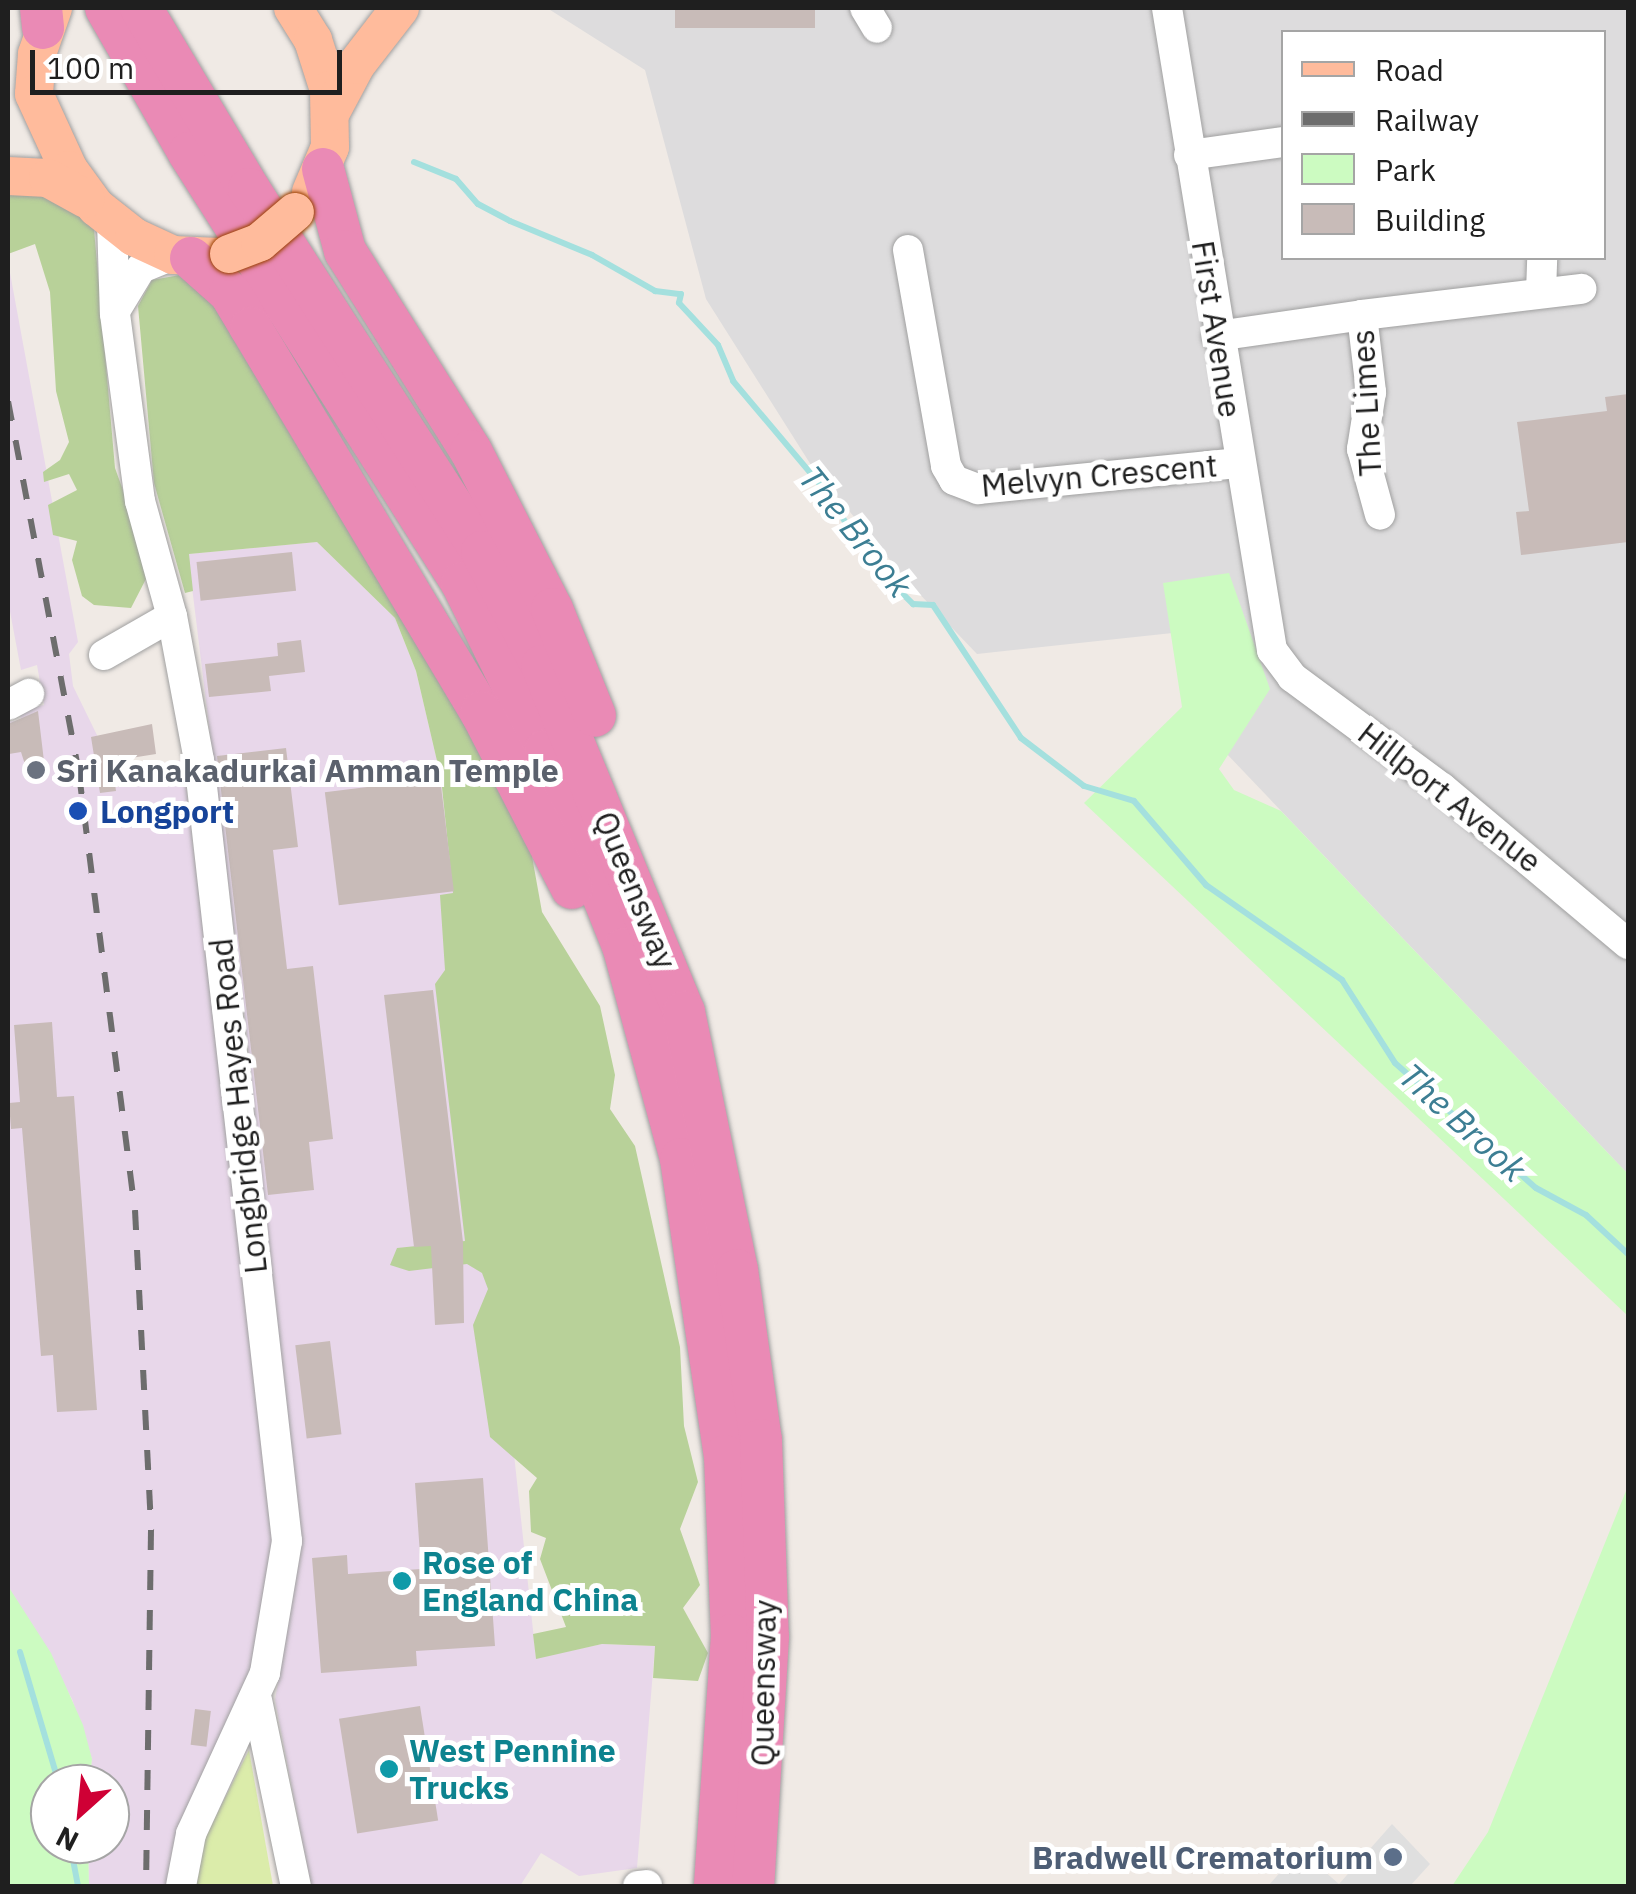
<!DOCTYPE html>
<html>
<head>
<meta charset="utf-8">
<style>
  body { margin:0 }
  #map { position:relative; width:1636px; height:1894px; overflow:hidden; background:#f0eae5; font-family:"IBM Plex Sans",sans-serif }
  div>[style] { position:absolute }
  [style*='--x'] { left:calc(var(--x)*1px); top:calc(var(--y)*1px); width:calc(var(--w)*1px); rotate:calc(var(--a)*1deg) }
  .residential>* { inset:0; background:#dddcdd }
  .industrial>* { inset:0; background:#e8d7ea }
  .grass>* { inset:0; background:#dbecaa }
  .forest>* { inset:0; background:#b8d199 }
  .park>* { inset:0; background:#ccfbc1 }
  .parking>* { inset:0; background:#dfdfdf }
  .stream>* { height:6px; margin:-3px; padding:0 3px; transform-origin:3px; border-radius:3px; background:#a4e0de }
  .building>* { inset:0; background:#c8bbb8; transform-origin:0 0 }
  .roads { filter:drop-shadow(0 0 2px #a0a0a0) drop-shadow(0 0 2px #a0a0a0) }
  .minor>* { height:30px; margin:-15px; padding:0 15px; transform-origin:15px; border-radius:15px; background:#fff }
  .major>* { height:38px; margin:-19px; padding:0 19px; transform-origin:19px; border-radius:19px; background:#ffbb9c }
  .highway>* { height:42px; margin:-21px; padding:0 21px; transform-origin:21px; border-radius:21px; background:#ea8ab5 }
  .rail>* { height:6px; margin-top:-3px; transform-origin:0; background:repeating-linear-gradient(90deg,#6d6d6d 0 20px,transparent 0 40px) }
  .bridges { filter:drop-shadow(0 0 2px #9b4000) drop-shadow(0 0 2px #9b4000) }
  .major-bridge>* { height:38px; margin:-19px; padding:0 19px; transform-origin:19px; border-radius:19px; background:#ffbb9c }
  .dots>* { width:28px; height:28px; translate:-50% -50%; box-sizing:border-box; border:5px solid #fff; border-radius:50% }
  span { translate:-50% -50%; white-space:nowrap; text-align:center; line-height:1.15; -webkit-text-stroke:10px #fff; paint-order:stroke }
  .street-label { font-size:32px; color:#1f1f1f }
  .worship-label { font-size:32px; color:#5b616d; font-weight:700 }
  .left { translate:0 -50%; text-align:left }
  .transit-label { font-size:32px; color:#164399; font-weight:700 }
  .culture-label { font-size:32px; color:#0d838f; font-weight:700 }
  .service-label { font-size:32px; color:#4e5e75; font-weight:700 }
  .right { translate:-100% -50%; text-align:right }
  .water-label { font-size:35px; color:#3c7e93; font-style:italic }
  .frame { position:absolute; inset:0; border:10px solid #1f1f1f; pointer-events:none }
  .legend { position:absolute; left:1281px; top:30px; width:325px; height:230px; box-sizing:border-box; background:#fff; border:2px solid #a5a5a5; margin:0; padding:12px 18px; list-style:none; font-size:30px; color:#1f1f1f }
  .legend li { display:flex; align-items:center; gap:20px; height:50px }
  .legend b { width:50px; border:2px solid #a5a5a5 }
  .north { position:absolute; left:30px; top:1764px; width:100px; height:100px; box-sizing:border-box; background:#fff; border:2px solid #a5a5a5; border-radius:50%; rotate:207deg; font-size:28px; font-weight:700; line-height:40px; text-align:center; color:#1f1f1f }
  .north::after { content:''; display:block; margin:auto; width:35px; height:45px; background:#cf0035; clip-path:polygon(50% 0,100% 100%,50% 72%,0 100%) }
  .scale { position:absolute; left:30px; top:50px; width:312px; height:45px; box-sizing:border-box; border:5px solid #1f1f1f; border-top:0; padding-left:12px; font-size:30px; line-height:35px; white-space:nowrap; color:#1f1f1f; -webkit-text-stroke:8px #fff; paint-order:stroke }
</style>
</head>
<body>
<div id="map">
  <div class="residential">
    <i style="clip-path:polygon(evenodd,547px 8px,1628px 8px,1628px 1174px,1182px 707px,1238px 626px,977px 654px,909px 583px,811px 465px,706px 299px,645px 70px,547px 8px,1284px 32px,1604px 32px,1604px 258px,1284px 258px,1284px 32px)"></i>
  </div>
  <div class="industrial">
    <i style="clip-path:polygon(8px 262px,78px 642px,69px 654px,73px 686px,114px 770px,183px 760px,277px 1549px,253px 1685px,170px 1886px,89px 1886px,88px 1844px,110px 1844px,110px 1784px,89px 1784px,92px 1759px,72px 1699px,8px 1586px,8px 722px,21px 720px,19px 710px,44px 705px,37px 665px,21px 670px,8px 601px)"></i>
    <i style="clip-path:polygon(317px 542px,395px 618px,416px 671px,441px 778px,536px 1658px,602px 1644px,655px 1646px,637px 1868px,579px 1876px,541px 1853px,520px 1886px,311px 1886px,275px 1700px,299px 1559px,247px 1037px,188px 554px)"></i>
  </div>
  <div class="grass">
    <i style="clip-path:polygon(249px 1750px,273px 1886px,196px 1886px,205px 1838px)"></i>
  </div>
  <div class="forest">
    <i style="clip-path:polygon(8px 192px,38px 192px,67px 204px,94px 229px,115px 468px,142px 543px,147px 577px,131px 608px,94px 605px,82px 596px,72px 560px,77px 541px,53px 535px,48px 505px,77px 490px,69px 474px,44px 482px,43px 472px,60px 460px,69px 442px,56px 391px,50px 292px,35px 244px,8px 254px)"></i>
    <i style="clip-path:polygon(180px 275px,220px 294px,528px 834px,542px 912px,600px 1006px,615px 1075px,610px 1109px,635px 1146px,680px 1347px,684px 1426px,698px 1482px,680px 1529px,700px 1585px,683px 1608px,708px 1653px,698px 1681px,653px 1678px,655px 1646px,602px 1644px,536px 1659px,533px 1634px,566px 1627px,540px 1559px,546px 1538px,531px 1532px,529px 1491px,537px 1478px,490px 1437px,473px 1325px,488px 1289px,482px 1273px,467px 1264px,409px 1271px,390px 1265px,397px 1248px,465px 1241px,435px 984px,445px 970px,440px 895px,453px 893px,441px 778px,416px 671px,395px 618px,317px 542px,189px 554px,193px 591px,185px 593px,154px 483px,138px 306px,152px 280px)"></i>
  </div>
  <div class="park">
    <i style="clip-path:polygon(1229px 573px,1270px 689px,1219px 769px,1234px 790px,1281px 811px,1628px 1174px,1628px 1316px,1084px 803px,1182px 707px,1163px 583px)"></i>
    <i style="clip-path:polygon(1628px 1486px,1628px 1886px,1452px 1886px,1488px 1832px)"></i>
    <i style="clip-path:polygon(8px 1586px,51px 1653px,83px 1725px,92px 1759px,89px 1784px,50px 1784px,50px 1844px,88px 1844px,89px 1886px,8px 1886px)"></i>
  </div>
  <div class="parking">
    <i style="clip-path:polygon(1392px 1824px,1430px 1864px,1410px 1886px,1268px 1886px,1300px 1850px,1339px 1884px)"></i>
  </div>
  <div class="stream">
    <i style="--x:414;--y:162;--w:45;--a:22"></i>
    <i style="--x:456;--y:179;--w:33;--a:49"></i>
    <i style="--x:478;--y:204;--w:36;--a:28"></i>
    <i style="--x:510;--y:221;--w:89;--a:22.5"></i>
    <i style="--x:592;--y:255;--w:73;--a:29.7"></i>
    <i style="--x:655;--y:291;--w:26;--a:7"></i>
    <i style="--x:681;--y:294;--w:9;--a:103"></i>
    <i style="--x:679;--y:303;--w:57;--a:47.1"></i>
    <i style="--x:718;--y:345;--w:39;--a:67"></i>
    <i style="--x:733;--y:381;--w:140;--a:49.9"></i>
    <i style="--x:823;--y:488;--w:91;--a:56.7"></i>
    <i style="--x:873;--y:564;--w:57;--a:45"></i>
    <i style="--x:913;--y:604;--w:20;--a:3"></i>
    <i style="--x:933;--y:605;--w:159;--a:56.5"></i>
    <i style="--x:1021;--y:738;--w:79;--a:37.3"></i>
    <i style="--x:1084;--y:786;--w:52;--a:16.7"></i>
    <i style="--x:1134;--y:801;--w:111;--a:49.4"></i>
    <i style="--x:1206;--y:885;--w:166;--a:34.9"></i>
    <i style="--x:1342;--y:980;--w:98;--a:57.4"></i>
    <i style="--x:1395;--y:1063;--w:188;--a:41.6"></i>
    <i style="--x:1536;--y:1188;--w:57;--a:28.4"></i>
    <i style="--x:1586;--y:1215;--w:57;--a:42.9"></i>
    <i style="--x:20;--y:1652;--w:138;--a:73.5"></i>
    <i style="--x:70;--y:1844;--w:43;--a:79.2"></i>
  </div>
  <div class="building">
    <i style="left:675px;top:8px;width:140px;height:20px"></i>
    <i style="clip-path:polygon(1628px 394px,1628px 542px,1521px 555px,1516px 512px,1529px 511px,1517px 422px,1607px 411px,1605px 397px)"></i>
    <i style="left:292px;top:552px;width:39px;height:96px;rotate:84deg"></i>
    <i style="clip-path:polygon(301px 640px,305px 672px,269px 676px,271px 691px,209px 697px,205px 664px,278px 656px,277px 643px)"></i>
    <i style="clip-path:polygon(38px 711px,46px 778px,30px 780px,21px 752px,9px 754px,8px 724px)"></i>
    <i style="clip-path:polygon(152px 724px,156px 754px,112px 761px,116px 791px,100px 793px,91px 737px)"></i>
    <i style="clip-path:polygon(286px 748px,298px 847px,273px 850px,287px 969px,313px 966px,333px 1139px,309px 1142px,314px 1190px,268px 1195px,217px 756px)"></i>
    <i style="left:440px;top:778px;width:114px;height:116px;rotate:83deg"></i>
    <i style="clip-path:polygon(433px 990px,463px 1242px,464px 1323px,435px 1325px,431px 1246px,414px 1247px,384px 995px)"></i>
    <i style="clip-path:polygon(52px 1022px,57px 1097px,74px 1096px,97px 1410px,57px 1412px,53px 1355px,41px 1356px,22px 1128px,11px 1129px,9px 1103px,20px 1102px,14px 1025px)"></i>
    <i style="left:330px;top:1341px;width:94px;height:35px;rotate:83deg"></i>
    <i style="clip-path:polygon(483px 1478px,495px 1646px,416px 1651px,417px 1666px,321px 1673px,312px 1558px,347px 1555px,348px 1574px,421px 1569px,415px 1483px)"></i>
    <i style="left:420px;top:1706px;width:116px;height:82px;rotate:81deg"></i>
    <i style="left:195px;top:1709px;width:16px;height:36px;rotate:7deg"></i>
  </div>
  <div class="roads">
    <div class="minor">
      <i style="--x:865;--y:8;--w:23;--a:59"></i>
      <i style="--x:1167;--y:8;--w:651;--a:80.71"></i>
      <i style="--x:1272;--y:650;--w:34;--a:53"></i>
      <i style="--x:1292;--y:677;--w:187;--a:36.5"></i>
      <i style="--x:1442;--y:788;--w:243;--a:40"></i>
      <i style="--x:1189;--y:155;--w:96;--a:-7.8"></i>
      <i style="--x:112;--y:221;--w:93;--a:88.2"></i>
      <i style="--x:115;--y:314;--w:189;--a:82.4"></i>
      <i style="--x:140;--y:501;--w:119;--a:74.5"></i>
      <i style="--x:172;--y:616;--w:147;--a:79.4"></i>
      <i style="--x:199;--y:760;--w:786;--a:83.57"></i>
      <i style="--x:287;--y:1541;--w:134;--a:99.5"></i>
      <i style="--x:265;--y:1673;--w:177;--a:114.7"></i>
      <i style="--x:191;--y:1834;--w:53;--a:100.9"></i>
      <i style="--x:908;--y:250;--w:219;--a:80"></i>
      <i style="--x:946;--y:466;--w:16;--a:60"></i>
      <i style="--x:954;--y:480;--w:26;--a:21"></i>
      <i style="--x:978;--y:489;--w:263;--a:-5.7"></i>
      <i style="--x:1541;--y:293;--w:35;--a:-88"></i>
      <i style="--x:115;--y:311;--w:50;--a:-58.8"></i>
      <i style="--x:141;--y:268;--w:35;--a:-22"></i>
      <i style="--x:1362;--y:315;--w:221;--a:-6.8"></i>
      <i style="--x:1217;--y:336;--w:147;--a:-8.2"></i>
      <i style="--x:1362;--y:315;--w:78;--a:83.3"></i>
      <i style="--x:1371;--y:392;--w:58;--a:99"></i>
      <i style="--x:1362;--y:449;--w:68;--a:74.7"></i>
      <i style="--x:104;--y:655;--w:78;--a:-29.8"></i>
      <i style="--x:8;--y:705;--w:24;--a:-28"></i>
      <i style="--x:257;--y:1700;--w:190;--a:78.2"></i>
      <i style="--x:638;--y:1886;--w:9;--a:-6"></i>
    </div>
    <div class="major">
      <i style="--x:53;--y:8;--w:49;--a:109.2"></i>
      <i style="--x:37;--y:54;--w:40;--a:94.3"></i>
      <i style="--x:34;--y:94;--w:84;--a:65.3"></i>
      <i style="--x:69;--y:170;--w:46;--a:53.9"></i>
      <i style="--x:96;--y:207;--w:48;--a:38.3"></i>
      <i style="--x:134;--y:237;--w:43;--a:24.8"></i>
      <i style="--x:173;--y:255;--w:46;--a:2.5"></i>
      <i style="--x:293;--y:8;--w:38;--a:58"></i>
      <i style="--x:313;--y:40;--w:52;--a:72.3"></i>
      <i style="--x:329;--y:90;--w:57;--a:89"></i>
      <i style="--x:330;--y:147;--w:49;--a:112.9"></i>
      <i style="--x:331;--y:112;--w:53;--a:-62"></i>
      <i style="--x:356;--y:65;--w:72;--a:-52.3"></i>
      <i style="--x:8;--y:176;--w:40;--a:2.9"></i>
      <i style="--x:48;--y:178;--w:43;--a:28.9"></i>
    </div>
    <div class="highway">
      <i style="--x:41;--y:8;--w:20;--a:84"></i>
      <i style="--x:106;--y:8;--w:167;--a:60.2"></i>
      <i style="--x:189;--y:153;--w:509;--a:57.59"></i>
      <i style="--x:462;--y:583;--w:187;--a:63.7"></i>
      <i style="--x:545;--y:751;--w:213;--a:68.2"></i>
      <i style="--x:624;--y:949;--w:218;--a:74.8"></i>
      <i style="--x:681;--y:1159;--w:300;--a:81.6"></i>
      <i style="--x:725;--y:1456;--w:179;--a:87.8"></i>
      <i style="--x:732;--y:1635;--w:252;--a:93.9"></i>
      <i style="--x:141;--y:8;--w:211;--a:59.2"></i>
      <i style="--x:249;--y:189;--w:431;--a:57.3"></i>
      <i style="--x:482;--y:552;--w:129;--a:62.2"></i>
      <i style="--x:542;--y:666;--w:374;--a:67.7"></i>
      <i style="--x:684;--y:1012;--w:263;--a:78.4"></i>
      <i style="--x:737;--y:1270;--w:172;--a:82"></i>
      <i style="--x:761;--y:1440;--w:197;--a:88"></i>
      <i style="--x:768;--y:1637;--w:249;--a:93.4"></i>
      <i style="--x:323;--y:169;--w:85;--a:75"></i>
      <i style="--x:345;--y:251;--w:236;--a:57.8"></i>
      <i style="--x:471;--y:451;--w:178;--a:62.9"></i>
      <i style="--x:552;--y:609;--w:115;--a:68.1"></i>
      <i style="--x:191;--y:258;--w:52;--a:41.9"></i>
      <i style="--x:230;--y:293;--w:41;--a:59"></i>
      <i style="--x:251;--y:328;--w:448;--a:59.1"></i>
      <i style="--x:481;--y:712;--w:198;--a:62.7"></i>
    </div>
  </div>
  <div class="rail">
    <i style="--x:8;--y:401;--w:380;--a:79.2"></i>
    <i style="--x:79;--y:774;--w:440;--a:82.7"></i>
    <i style="--x:135;--y:1210;--w:320;--a:87.1"></i>
    <i style="--x:151;--y:1530;--w:356;--a:90.8"></i>
  </div>
  <div class="bridges">
    <div class="major-bridge">
      <i style="--x:229;--y:254;--w:33;--a:-21"></i>
      <i style="--x:260;--y:242;--w:46;--a:-40.6"></i>
    </div>
  </div>
  <div class="dots">
    <i style="left:36px;top:770px;background:#6b7280"></i>
    <i style="left:78px;top:811px;background:#1a4fb4"></i>
    <i style="left:402px;top:1581px;background:#0f9aa8"></i>
    <i style="left:389px;top:1769px;background:#0f9aa8"></i>
    <i style="left:1393px;top:1857px;background:#5c6f8a"></i>
  </div>
  <div class="street-label">
    <span style="left:1217px;top:329px;rotate:81deg">First Avenue</span>
    <span style="left:1366px;top:403px;rotate:-93deg">The Limes</span>
    <span style="left:1099px;top:475px;rotate:-5deg">Melvyn Crescent</span>
    <span style="left:1450px;top:797px;rotate:38deg">Hillport Avenue</span>
    <span style="left:636px;top:890px;rotate:68deg">Queensway</span>
    <span style="left:238px;top:1106px;rotate:-96deg">Longbridge Hayes Road</span>
    <span style="left:763px;top:1683px;rotate:-89deg">Queensway</span>
  </div>
  <div class="worship-label">
    <span class="left" style="left:56px;top:770px">Sri Kanakadurkai Amman Temple</span>
  </div>
  <div class="transit-label">
    <span class="left" style="left:100px;top:811px">Longport</span>
  </div>
  <div class="culture-label">
    <span class="left" style="left:422px;top:1581px">Rose of<br>England China</span>
    <span class="left" style="left:409px;top:1769px">West Pennine<br>Trucks</span>
  </div>
  <div class="service-label">
    <span class="right" style="left:1373px;top:1857px">Bradwell Crematorium</span>
  </div>
  <div class="water-label">
    <span style="left:856px;top:531px;rotate:51deg">The Brook</span>
    <span style="left:1463px;top:1122px;rotate:42deg">The Brook</span>
  </div>
  <div class="frame"></div>
  <ul class="legend">
  <li><b style="height:12px;background:#ffbb9c"></b>Road</li>
  <li><b style="height:12px;background:#6d6d6d"></b>Railway</li>
  <li><b style="height:28px;background:#ccfbc1"></b>Park</li>
  <li><b style="height:28px;background:#c8bbb8"></b>Building</li>
  </ul>
  <div class="north">N</div>
  <div class="scale">100 m</div>
</div>
</body>
</html>
